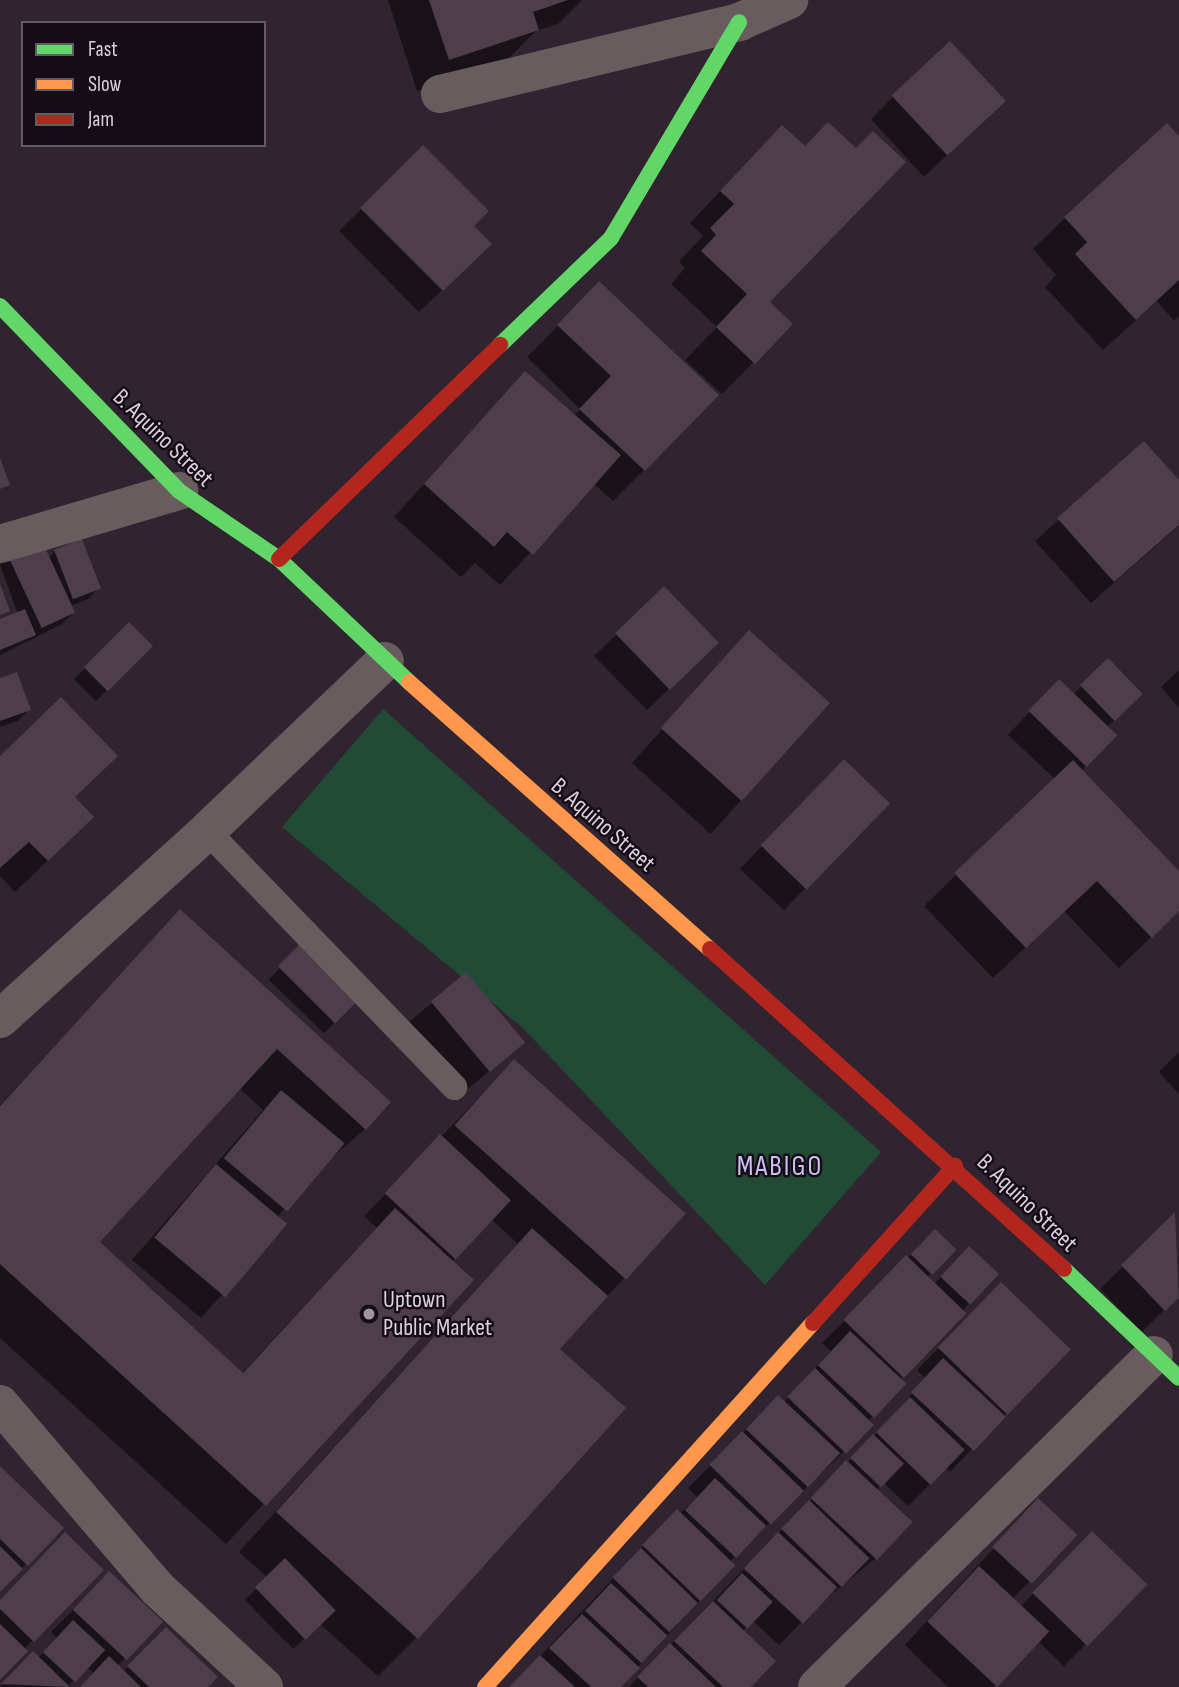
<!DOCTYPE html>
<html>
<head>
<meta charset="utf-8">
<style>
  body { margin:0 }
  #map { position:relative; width:1179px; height:1687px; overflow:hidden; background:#2f242f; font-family:"Sofia Sans Condensed",sans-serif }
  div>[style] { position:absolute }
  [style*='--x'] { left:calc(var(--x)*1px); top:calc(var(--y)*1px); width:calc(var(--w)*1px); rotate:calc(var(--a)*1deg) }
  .green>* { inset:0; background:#224b36 }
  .shadow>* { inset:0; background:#0007; transform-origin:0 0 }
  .building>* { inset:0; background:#4e3e4c; transform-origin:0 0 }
  .lane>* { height:26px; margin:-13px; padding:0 13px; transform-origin:13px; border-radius:13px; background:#685c5f }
  .street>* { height:38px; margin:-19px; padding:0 19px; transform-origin:19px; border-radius:19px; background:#685c5f }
  .fast>* { height:16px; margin:-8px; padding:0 8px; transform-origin:8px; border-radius:8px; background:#63d668 }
  .slow>* { height:16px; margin:-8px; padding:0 8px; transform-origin:8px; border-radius:8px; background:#ff974d }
  .jam>* { height:16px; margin:-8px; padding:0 8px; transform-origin:8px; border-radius:8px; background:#b3261e }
  .dots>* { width:19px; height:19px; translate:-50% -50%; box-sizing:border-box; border:4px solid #150d15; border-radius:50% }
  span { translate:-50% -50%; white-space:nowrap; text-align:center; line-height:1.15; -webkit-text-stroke:5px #150d15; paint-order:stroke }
  .street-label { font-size:24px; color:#ddd0dd }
  .poi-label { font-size:24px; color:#ddd0dd }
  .left { translate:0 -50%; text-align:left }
  .quarter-label { font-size:28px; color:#cebff8; letter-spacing:2px }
  .legend { position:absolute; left:21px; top:21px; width:245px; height:126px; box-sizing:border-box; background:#150d15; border:2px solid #655b65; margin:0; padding:9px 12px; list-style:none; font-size:21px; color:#ddd0dd }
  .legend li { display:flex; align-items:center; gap:14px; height:35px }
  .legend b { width:35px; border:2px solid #655b65 }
</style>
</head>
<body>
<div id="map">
  <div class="green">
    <i style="clip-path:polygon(383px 709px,881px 1152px,765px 1285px,524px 1029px,282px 827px)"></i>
  </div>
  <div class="shadow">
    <i style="clip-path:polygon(388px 0,582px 0,558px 24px,536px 31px,506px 61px,417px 91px)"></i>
    <i style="clip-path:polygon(893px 97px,981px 123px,924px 177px,871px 119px)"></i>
    <i style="clip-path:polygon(1179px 139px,1179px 316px,1174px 321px,1157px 301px,1103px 350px,1045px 287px,1056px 275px,1033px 249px,1065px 218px)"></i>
    <i style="clip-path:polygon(423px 148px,467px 266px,419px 312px,339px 231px)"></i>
    <i style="clip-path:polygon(751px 159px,768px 302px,791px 324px,722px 394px,685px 360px,717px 327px,671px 284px,685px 268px,679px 261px,703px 236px,690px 223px)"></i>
    <i style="clip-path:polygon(599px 284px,644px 470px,613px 501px,594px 484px,500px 585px,475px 563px,461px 577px,394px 517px,525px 373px,574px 416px,580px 409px,527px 357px)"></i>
    <i style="clip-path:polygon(1144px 443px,1179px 483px,1179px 526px,1091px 603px,1035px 541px)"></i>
    <i style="clip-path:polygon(55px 551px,99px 587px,88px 599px,70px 606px,73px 613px,62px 624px,0 655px,0 621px,18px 614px,0 565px,9px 556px,48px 558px)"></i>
    <i style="left:129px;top:624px;width:31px;height:78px;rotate:45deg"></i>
    <i style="left:749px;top:633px;width:106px;height:175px;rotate:42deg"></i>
    <i style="clip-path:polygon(617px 634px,694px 665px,647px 710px,594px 656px)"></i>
    <i style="clip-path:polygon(1108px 660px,1141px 694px,1107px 727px,1115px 735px,1081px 771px,1179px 873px,1179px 910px,1119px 968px,1064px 911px,993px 978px,924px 906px,1055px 779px,1008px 735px,1037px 704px,1073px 695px)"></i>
    <i style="clip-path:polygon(1179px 670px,1179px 708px,1161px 687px)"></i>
    <i style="clip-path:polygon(0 680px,29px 709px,18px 721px,0 727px)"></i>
    <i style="clip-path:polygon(0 758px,73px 797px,60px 849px,15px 892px,0 876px)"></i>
    <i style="clip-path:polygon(822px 784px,888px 804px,784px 910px,740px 869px)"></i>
    <i style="clip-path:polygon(180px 912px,365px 1129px,323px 1165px,276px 1218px,284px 1224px,201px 1318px,132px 1260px,263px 1110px,239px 1088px,97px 1242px,242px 1373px,377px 1228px,364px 1216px,514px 1062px,683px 1215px,558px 1349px,417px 1637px,378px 1676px,320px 1624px,293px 1649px,245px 1600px,267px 1577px,239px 1552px,518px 1244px,491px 1219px,452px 1262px,472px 1280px,226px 1544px,0 1338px,0 1105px)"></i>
    <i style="left:304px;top:943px;width:77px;height:51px;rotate:44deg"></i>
    <i style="left:465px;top:975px;width:89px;height:75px;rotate:50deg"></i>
    <i style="clip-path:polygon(1179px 1052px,1179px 1094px,1159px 1072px)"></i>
    <i style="clip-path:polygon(1175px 1215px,1179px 1295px,1142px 1332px,1100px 1289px)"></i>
    <i style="clip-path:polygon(935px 1231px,954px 1250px,927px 1278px,934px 1284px,969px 1249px,996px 1274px,899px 1380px,903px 1384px,868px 1421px,872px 1425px,747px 1544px,730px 1562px,733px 1565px,619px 1687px,511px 1687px,655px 1534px,698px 1498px,688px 1488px,778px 1397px,784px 1402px,797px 1388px,831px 1351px,822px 1343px)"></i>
    <i style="clip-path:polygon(979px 1307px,1068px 1349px,950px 1472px,946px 1468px,908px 1506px,884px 1483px,876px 1490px,875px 1559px,817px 1606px,779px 1645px,753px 1621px,742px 1631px,749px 1687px,629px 1687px,892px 1417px,925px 1378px,917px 1370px)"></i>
    <i style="clip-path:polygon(0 1469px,62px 1529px,0 1589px)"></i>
    <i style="clip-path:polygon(1038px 1500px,1075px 1535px,1012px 1599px,1020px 1607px,1092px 1534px,1144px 1585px,1064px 1666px,1038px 1641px,993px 1687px,948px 1687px,905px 1645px)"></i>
    <i style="clip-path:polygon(102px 1570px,24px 1649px,0 1677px,0 1601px)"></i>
    <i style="clip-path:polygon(109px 1574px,160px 1623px,117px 1666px,123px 1672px,166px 1629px,205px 1687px,81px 1687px,94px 1674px,87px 1667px,67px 1687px,0 1687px,33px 1654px,38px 1658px,57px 1638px,51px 1632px)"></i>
  </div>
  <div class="building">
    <i style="clip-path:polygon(429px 0,568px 0,533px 12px,539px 30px,449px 60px)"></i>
    <i style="left:950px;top:41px;width:82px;height:80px;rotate:47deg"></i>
    <i style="clip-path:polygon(828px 122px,856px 148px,873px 131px,906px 162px,770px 302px,793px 324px,755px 364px,716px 327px,747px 294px,701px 251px,716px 235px,710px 228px,734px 204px,720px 191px,782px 125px,805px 146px)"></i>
    <i style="clip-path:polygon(1167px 123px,1179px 136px,1179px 280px,1136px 320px,1075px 254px,1087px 242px,1064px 217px)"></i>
    <i style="clip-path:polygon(423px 145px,489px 211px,474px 226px,492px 244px,443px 291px,360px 208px)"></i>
    <i style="clip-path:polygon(599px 281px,719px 395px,645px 471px,579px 409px,611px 376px,557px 325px)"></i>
    <i style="clip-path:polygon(525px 371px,621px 455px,533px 555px,507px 532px,494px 547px,424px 484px)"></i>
    <i style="clip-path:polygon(1144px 441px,1179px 480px,1179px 525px,1114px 582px,1057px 518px)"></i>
    <i style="clip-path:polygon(0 458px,10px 485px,0 489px)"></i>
    <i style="left:41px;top:539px;width:81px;height:37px;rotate:65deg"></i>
    <i style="left:82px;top:539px;width:53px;height:30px;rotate:69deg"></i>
    <i style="clip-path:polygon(0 584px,10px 611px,0 615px)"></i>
    <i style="left:664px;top:586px;width:79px;height:68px;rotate:46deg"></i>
    <i style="clip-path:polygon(25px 609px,36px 635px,0 650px,0 619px)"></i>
    <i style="left:129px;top:622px;width:34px;height:64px;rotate:45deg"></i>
    <i style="left:749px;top:630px;width:109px;height:132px;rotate:42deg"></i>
    <i style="left:1108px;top:658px;width:50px;height:39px;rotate:46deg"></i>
    <i style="clip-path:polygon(17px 672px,31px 710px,0 721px,0 678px)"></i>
    <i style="left:1059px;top:679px;width:81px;height:44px;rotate:44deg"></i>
    <i style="clip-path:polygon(61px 697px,118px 756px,75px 797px,94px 817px,48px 861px,29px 842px,0 868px,0 756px)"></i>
    <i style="left:844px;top:759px;width:64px;height:120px;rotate:44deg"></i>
    <i style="clip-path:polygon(1073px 760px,1179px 871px,1179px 911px,1152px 938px,1097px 881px,1026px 948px,954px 873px)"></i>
    <i style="clip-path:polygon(180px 909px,391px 1102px,366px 1130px,277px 1049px,100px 1242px,243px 1373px,395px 1208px,474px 1280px,266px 1506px,0 1264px,0 1106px)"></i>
    <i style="left:304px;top:940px;width:81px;height:37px;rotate:45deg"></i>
    <i style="left:466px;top:972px;width:92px;height:46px;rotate:50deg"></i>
    <i style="left:514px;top:1059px;width:231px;height:89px;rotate:42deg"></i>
    <i style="left:281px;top:1090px;width:83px;height:89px;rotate:40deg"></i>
    <i style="left:440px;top:1134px;width:97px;height:81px;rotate:43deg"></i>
    <i style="left:216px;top:1164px;width:93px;height:96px;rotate:40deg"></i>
    <i style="clip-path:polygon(1175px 1212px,1179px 1298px,1165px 1311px,1121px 1265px)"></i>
    <i style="clip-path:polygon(532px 1228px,608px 1296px,560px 1349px,626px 1408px,418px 1639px,276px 1512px)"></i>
    <i style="left:935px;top:1229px;width:30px;height:35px;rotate:44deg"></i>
    <i style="left:969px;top:1246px;width:41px;height:42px;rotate:43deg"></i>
    <i style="left:906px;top:1255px;width:84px;height:90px;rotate:44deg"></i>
    <i style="left:1001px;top:1282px;width:97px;height:91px;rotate:44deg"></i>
    <i style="left:850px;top:1331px;width:77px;height:47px;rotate:43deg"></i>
    <i style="left:943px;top:1358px;width:86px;height:47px;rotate:43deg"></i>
    <i style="left:815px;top:1368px;width:82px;height:40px;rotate:44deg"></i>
    <i style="left:778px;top:1395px;width:85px;height:47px;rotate:43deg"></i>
    <i style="left:910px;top:1397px;width:76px;height:49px;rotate:44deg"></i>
    <i style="left:742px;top:1431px;width:86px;height:47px;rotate:44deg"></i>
    <i style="left:873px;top:1434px;width:43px;height:33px;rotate:44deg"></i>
    <i style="left:846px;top:1460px;width:91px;height:52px;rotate:43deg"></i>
    <i style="clip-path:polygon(0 1466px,64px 1528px,28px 1566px,0 1539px)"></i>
    <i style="left:715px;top:1478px;width:70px;height:44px;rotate:43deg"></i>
    <i style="left:1038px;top:1498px;width:54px;height:67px;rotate:43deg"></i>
    <i style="left:809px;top:1500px;width:84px;height:40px;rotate:44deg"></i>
    <i style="left:677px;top:1509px;width:81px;height:50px;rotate:44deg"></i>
    <i style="left:1092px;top:1531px;width:77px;height:86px;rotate:44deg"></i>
    <i style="clip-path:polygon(65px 1532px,104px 1570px,34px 1642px,0 1609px,0 1600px)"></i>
    <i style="left:778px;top:1532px;width:81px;height:50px;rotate:43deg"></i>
    <i style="clip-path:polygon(0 1546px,23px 1569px,0 1592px)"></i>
    <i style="left:641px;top:1548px;width:79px;height:41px;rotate:44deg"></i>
    <i style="left:285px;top:1558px;width:73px;height:42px;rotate:46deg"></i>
    <i style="left:979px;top:1566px;width:96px;height:76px;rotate:43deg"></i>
    <i style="left:109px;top:1571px;width:74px;height:53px;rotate:43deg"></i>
    <i style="left:742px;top:1573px;width:42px;height:37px;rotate:43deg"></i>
    <i style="left:611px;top:1583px;width:77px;height:38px;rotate:43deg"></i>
    <i style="clip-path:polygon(713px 1601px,776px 1661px,751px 1687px,723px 1687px,674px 1641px)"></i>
    <i style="clip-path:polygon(582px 1614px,640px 1668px,621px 1687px,591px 1687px,549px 1648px)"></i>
    <i style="left:73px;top:1620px;width:44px;height:44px;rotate:43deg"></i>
    <i style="clip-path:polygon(0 1624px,28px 1651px,0 1680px)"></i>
    <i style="clip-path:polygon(166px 1627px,218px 1677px,208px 1687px,149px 1687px,127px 1666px)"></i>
    <i style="clip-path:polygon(670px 1643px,716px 1687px,648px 1687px,637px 1677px)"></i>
    <i style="clip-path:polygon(33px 1651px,69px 1686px,68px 1687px,1px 1684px)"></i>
    <i style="clip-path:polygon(540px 1655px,575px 1687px,509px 1687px)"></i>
    <i style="clip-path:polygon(109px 1656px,141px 1687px,80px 1687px)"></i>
  </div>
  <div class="lane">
    <i style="--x:207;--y:831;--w:356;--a:46"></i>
  </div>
  <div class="street">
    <i style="--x:440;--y:94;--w:308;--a:-13.5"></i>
    <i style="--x:739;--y:22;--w:55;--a:-23.7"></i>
    <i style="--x:0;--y:544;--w:187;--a:-16.5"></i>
    <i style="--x:0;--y:1019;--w:280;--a:-42.2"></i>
    <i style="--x:207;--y:831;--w:246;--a:-43.7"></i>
    <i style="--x:0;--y:1404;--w:242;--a:49.5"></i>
    <i style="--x:157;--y:1588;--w:146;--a:42.8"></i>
    <i style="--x:817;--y:1687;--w:473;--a:-44.6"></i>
  </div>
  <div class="fast">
    <i style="--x:0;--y:306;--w:257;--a:45.9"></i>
    <i style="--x:179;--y:491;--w:121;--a:34.2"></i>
    <i style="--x:279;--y:559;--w:179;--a:43.4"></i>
    <i style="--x:500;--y:345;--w:154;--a:-43.9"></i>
    <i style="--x:611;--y:238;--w:251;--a:-59.3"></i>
    <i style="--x:1064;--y:1269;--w:158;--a:43.5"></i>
  </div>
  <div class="slow">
    <i style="--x:409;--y:682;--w:402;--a:41.6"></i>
    <i style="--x:485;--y:1687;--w:490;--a:-48"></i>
  </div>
  <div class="jam">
    <i style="--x:279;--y:559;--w:308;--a:-44.1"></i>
    <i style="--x:710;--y:949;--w:477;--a:42.1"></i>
    <i style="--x:813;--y:1323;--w:212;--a:-47.9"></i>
  </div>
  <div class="dots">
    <i style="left:369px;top:1314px;background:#a094a0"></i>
  </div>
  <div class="street-label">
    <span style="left:163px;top:438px;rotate:44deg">B. Aquino Street</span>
    <span style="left:603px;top:825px;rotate:41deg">B. Aquino Street</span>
    <span style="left:1027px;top:1203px;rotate:44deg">B. Aquino Street</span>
  </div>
  <div class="poi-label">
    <span class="left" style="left:383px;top:1314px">Uptown<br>Public Market</span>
  </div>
  <div class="quarter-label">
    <span style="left:780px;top:1167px">MABIGO</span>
  </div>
  <ul class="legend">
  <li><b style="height:9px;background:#63d668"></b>Fast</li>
  <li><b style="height:9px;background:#ff974d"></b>Slow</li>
  <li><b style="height:9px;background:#b3261e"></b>Jam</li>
  </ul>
</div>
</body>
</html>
